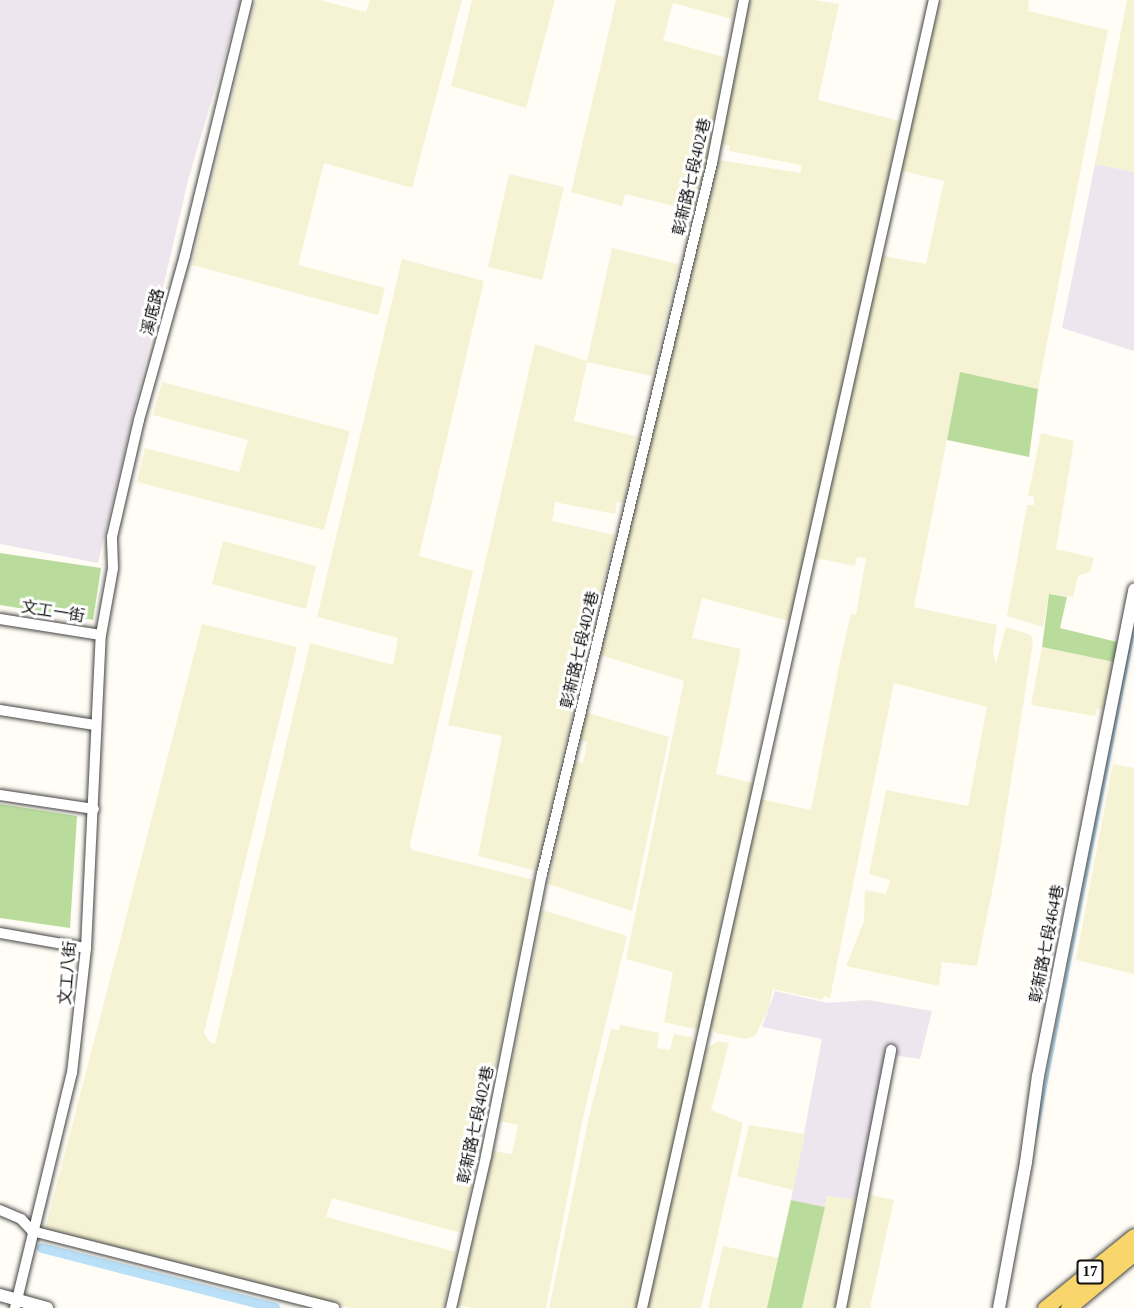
<!DOCTYPE html>
<meta charset="utf-8">
<style>
body{margin:0}
#map{position:relative;width:1134px;height:1308px;overflow:hidden;background:#fffdf5;font-family:"Times New Roman","Noto Sans TC",serif}
div>[style]{position:absolute}
.industrial>*{inset:0;background:#eee6ef}
.farmland>*{inset:0;background:#f6f3d4}
.forest>*{inset:0;background:#b9dc9c}
.stream>*{height:3px;margin:-1.5px;padding:0 1.5px;transform-origin:1.5px;border-radius:1.5px;background:#b9e0f7}
.canal>*{height:10px;margin:-5px;padding:0 5px;transform-origin:5px;border-radius:5px;background:#b9e0f7}
.roads{filter:drop-shadow(0 0 2px #444) drop-shadow(0 0 2px #444)}
.minor>*{height:10px;margin:-5px;padding:0 5px;transform-origin:5px;border-radius:5px;background:#fff}
.tertiary>*{height:12px;margin:-6px;padding:0 6px;transform-origin:6px;border-radius:6px;background:#fff}
.primary>*{height:15px;margin:-7.5px;padding:0 7.5px;transform-origin:7.5px;border-radius:7.5px;background:#f9d66b}
span{translate:-50% -50%;white-space:nowrap;text-align:center;line-height:1.15;-webkit-text-stroke:6px #fff;paint-order:stroke}
.shield-label span{padding:2px 4px;background:#fff;border:2px solid;border-radius:4px;-webkit-text-stroke-width:0}
.shield-label{font-size:15px;color:#111;font-weight:700}
.street-label{font-size:16px;color:#111}
</style>
<div id="map">
<div class="industrial">
<i style="clip-path:polygon(0 0,241px 0,189px 177px,98px 563px,0 544px)"></i>
<i style="clip-path:polygon(1095px 164px,1134px 172px,1134px 351px,1062px 328px)"></i>
<i style="clip-path:polygon(775px 991px,828px 1003px,868px 1000px,932px 1011px,920px 1059px,886px 1054px,856px 1200px,827px 1196px,825px 1207px,791px 1200px,822px 1039px,762px 1027px)"></i>
</div>
<div class="farmland">
<i style="clip-path:polygon(256px 0,320px 0,366px 12px,370px 0,462px 0,412px 188px,324px 163px,298px 265px,385px 288px,378px 315px,192px 265px)"></i>
<i style="clip-path:polygon(472px 0,555px 0,526px 108px,451px 86px)"></i>
<i style="clip-path:polygon(616px 0,736px 0,732px 19px,673px 3px,663px 40px,724px 57px,709px 152px,694px 211px,625px 194px,622px 206px,571px 192px)"></i>
<i style="clip-path:polygon(748px 0,814px 0,839px 4px,818px 100px,900px 121px,808px 549px,790px 621px,702px 598px,692px 638px,741px 649px,716px 774px,753px 783px,717px 940px,701px 1026px,694px 1029px,664px 1022px,673px 972px,626px 959px,684px 681px,600px 655px,691px 265px,719px 160px,801px 173px,801px 165px,729px 151px,730px 146px,721px 144px)"></i>
<i style="clip-path:polygon(941px 0,1029px 0,1028px 11px,1108px 30px,1038px 389px,960px 373px,914px 607px,997px 625px,993px 650px,996px 664px,1006px 627px,1031px 635px,1033px 643px,998px 862px,977px 966px,942px 962px,939px 986px,846px 966px,864px 921px,865px 890px,886px 894px,890px 880px,869px 874px,886px 790px,968px 806px,987px 707px,894px 683px,830px 998px,824px 996px,822px 1000px,773px 989px,768px 1010px,755px 1036px,745px 1039px,716px 1033px,710px 1026px,760px 799px,811px 810px,841px 656px,851px 614px,856px 614px,866px 558px,857px 557px,855px 566px,815px 558px,879px 255px,926px 264px,944px 181px,899px 170px)"></i>
<i style="clip-path:polygon(1127px 0,1134px 0,1134px 172px,1095px 164px)"></i>
<i style="clip-path:polygon(509px 174px,564px 187px,542px 280px,488px 267px)"></i>
<i style="clip-path:polygon(612px 248px,678px 264px,652px 376px,587px 362px,574px 421px,639px 437px,624px 502px,617px 502px,615px 514px,555px 502px,552px 521px,615px 535px,582px 666px,537px 871px,478px 856px,502px 736px,448px 725px,535px 344px,587px 361px)"></i>
<i style="clip-path:polygon(402px 259px,484px 281px,419px 556px,473px 571px,410px 844px,412px 850px,535px 880px,461px 1233px,332px 1198px,326px 1217px,456px 1252px,443px 1308px,351px 1308px,45px 1230px,202px 624px,297px 647px,204px 1033px,209px 1041px,215px 1044px,310px 643px,393px 665px,398px 638px,317px 617px)"></i>
<i style="clip-path:polygon(162px 382px,350px 431px,324px 530px,137px 482px,145px 448px,239px 472px,248px 440px,153px 415px)"></i>
<i style="clip-path:polygon(1041px 433px,1074px 441px,1056px 549px,1094px 558px,1090px 572px,1078px 576px,1073px 597px,1049px 594px,1043px 627px,1007px 616px,1027px 505px,1034px 505px,1034px 497px,1028px 496px)"></i>
<i style="clip-path:polygon(223px 541px,316px 566px,306px 609px,212px 584px)"></i>
<i style="clip-path:polygon(1042px 647px,1114px 662px,1105px 710px,1097px 709px,1095px 716px,1031px 705px)"></i>
<i style="clip-path:polygon(585px 712px,669px 737px,632px 911px,548px 884px,574px 762px,583px 763px,587px 742px,578px 739px)"></i>
<i style="clip-path:polygon(1113px 764px,1134px 768px,1134px 974px,1076px 960px)"></i>
<i style="clip-path:polygon(543px 910px,627px 936px,583px 1117px,546px 1308px,472px 1308px,458px 1305px,493px 1151px,512px 1154px,518px 1125px,500px 1121px)"></i>
<i style="clip-path:polygon(620px 1025px,659px 1033px,657px 1048px,670px 1050px,674px 1034px,691px 1037px,696px 1045px,638px 1308px,549px 1308px,589px 1117px,611px 1029px,619px 1030px)"></i>
<i style="clip-path:polygon(718px 1041px,729px 1043px,711px 1110px,743px 1123px,701px 1308px,647px 1308px,706px 1049px)"></i>
<i style="clip-path:polygon(749px 1125px,805px 1134px,793px 1190px,737px 1176px)"></i>
<i style="clip-path:polygon(870px 1195px,894px 1200px,870px 1308px,847px 1308px)"></i>
<i style="clip-path:polygon(827px 1196px,856px 1200px,835px 1308px,802px 1308px)"></i>
<i style="clip-path:polygon(723px 1246px,778px 1258px,767px 1308px,708px 1308px)"></i>
</div>
<div class="forest">
<i style="clip-path:polygon(960px 372px,1038px 389px,1029px 457px,947px 440px)"></i>
<i style="clip-path:polygon(0 553px,101px 568px,93px 620px,0 605px)"></i>
<i style="clip-path:polygon(1049px 594px,1067px 597px,1060px 628px,1117px 642px,1114px 662px,1042px 647px)"></i>
<i style="clip-path:polygon(0 804px,77px 816px,70px 928px,0 918px)"></i>
<i style="clip-path:polygon(791px 1200px,825px 1207px,802px 1308px,767px 1308px)"></i>
</div>
<div class="stream">
<i style="left:1036px;top:1132px;width:514px;rotate:-79.02deg"></i>
</div>
<div class="canal">
<i style="left:42px;top:1248px;width:241px;rotate:14.4deg"></i>
</div>
<div class="roads">
<div class="minor">
<i style="left:0;top:619px;width:102px;rotate:9deg"></i>
<i style="left:0;top:710px;width:96px;rotate:9deg"></i>
<i style="left:0;top:795px;width:95px;rotate:8.5deg"></i>
<i style="left:0;top:933px;width:87px;rotate:9.9deg"></i>
<i style="left:0;top:1210px;width:23px;rotate:23deg"></i>
<i style="left:21px;top:1219px;width:16px;rotate:47deg"></i>
<i style="left:32px;top:1231px;width:312px;rotate:14.3deg"></i>
<i style="left:15px;top:1308px;width:242px;rotate:-76.4deg"></i>
<i style="left:72px;top:1073px;width:126px;rotate:-83.6deg"></i>
<i style="left:86px;top:948px;width:313px;rotate:-87.3deg"></i>
<i style="left:101px;top:635px;width:68px;rotate:-79.8deg"></i>
<i style="left:113px;top:568px;width:31px;rotate:-92deg"></i>
<i style="left:112px;top:537px;width:120px;rotate:-77deg"></i>
<i style="left:139px;top:420px;width:171px;rotate:-74.4deg"></i>
<i style="left:185px;top:255px;width:262px;rotate:-76.3deg"></i>
<i style="left:451px;top:1308px;width:156px;rotate:-77deg"></i>
<i style="left:486px;top:1156px;width:288px;rotate:-78.8deg"></i>
<i style="left:542px;top:874px;width:731px;rotate:-76.55deg"></i>
<i style="left:712px;top:163px;width:166px;rotate:-78.9deg"></i>
<i style="left:642px;top:1308px;width:1340px;rotate:-77.42deg"></i>
<i style="left:841px;top:1308px;width:263px;rotate:-79deg"></i>
</div>
<div class="tertiary">
<i style="left:0;top:1295px;width:49px;rotate:15.5deg"></i>
<i style="left:999px;top:1308px;width:148px;rotate:-79.5deg"></i>
<i style="left:1026px;top:1162px;width:87px;rotate:-82.1deg"></i>
<i style="left:1038px;top:1076px;width:496px;rotate:-78.8deg"></i>
</div>
<div class="primary">
<i style="left:1045px;top:1308px;width:114px;rotate:-39deg"></i>
<i style="left:1068px;top:1308px;width:86px;rotate:-39.8deg"></i>
</div>
</div>
<div class="shield-label">
<span style="left:1090px;top:1272px">17</span>
</div>
<div class="street-label">
<span style="left:692px;top:177px;rotate:-77deg">彰新路七段402巷</span>
<span style="left:153px;top:312px;rotate:-75deg">溪底路</span>
<span style="left:53px;top:612px;rotate:9deg">文工一街</span>
<span style="left:580px;top:650px;rotate:-77deg">彰新路七段402巷</span>
<span style="left:1047px;top:944px;rotate:-79deg">彰新路七段464巷</span>
<span style="left:68px;top:973px;rotate:-85deg">文工八街</span>
<span style="left:476px;top:1125px;rotate:-78deg">彰新路七段402巷</span>
</div>
</div>
